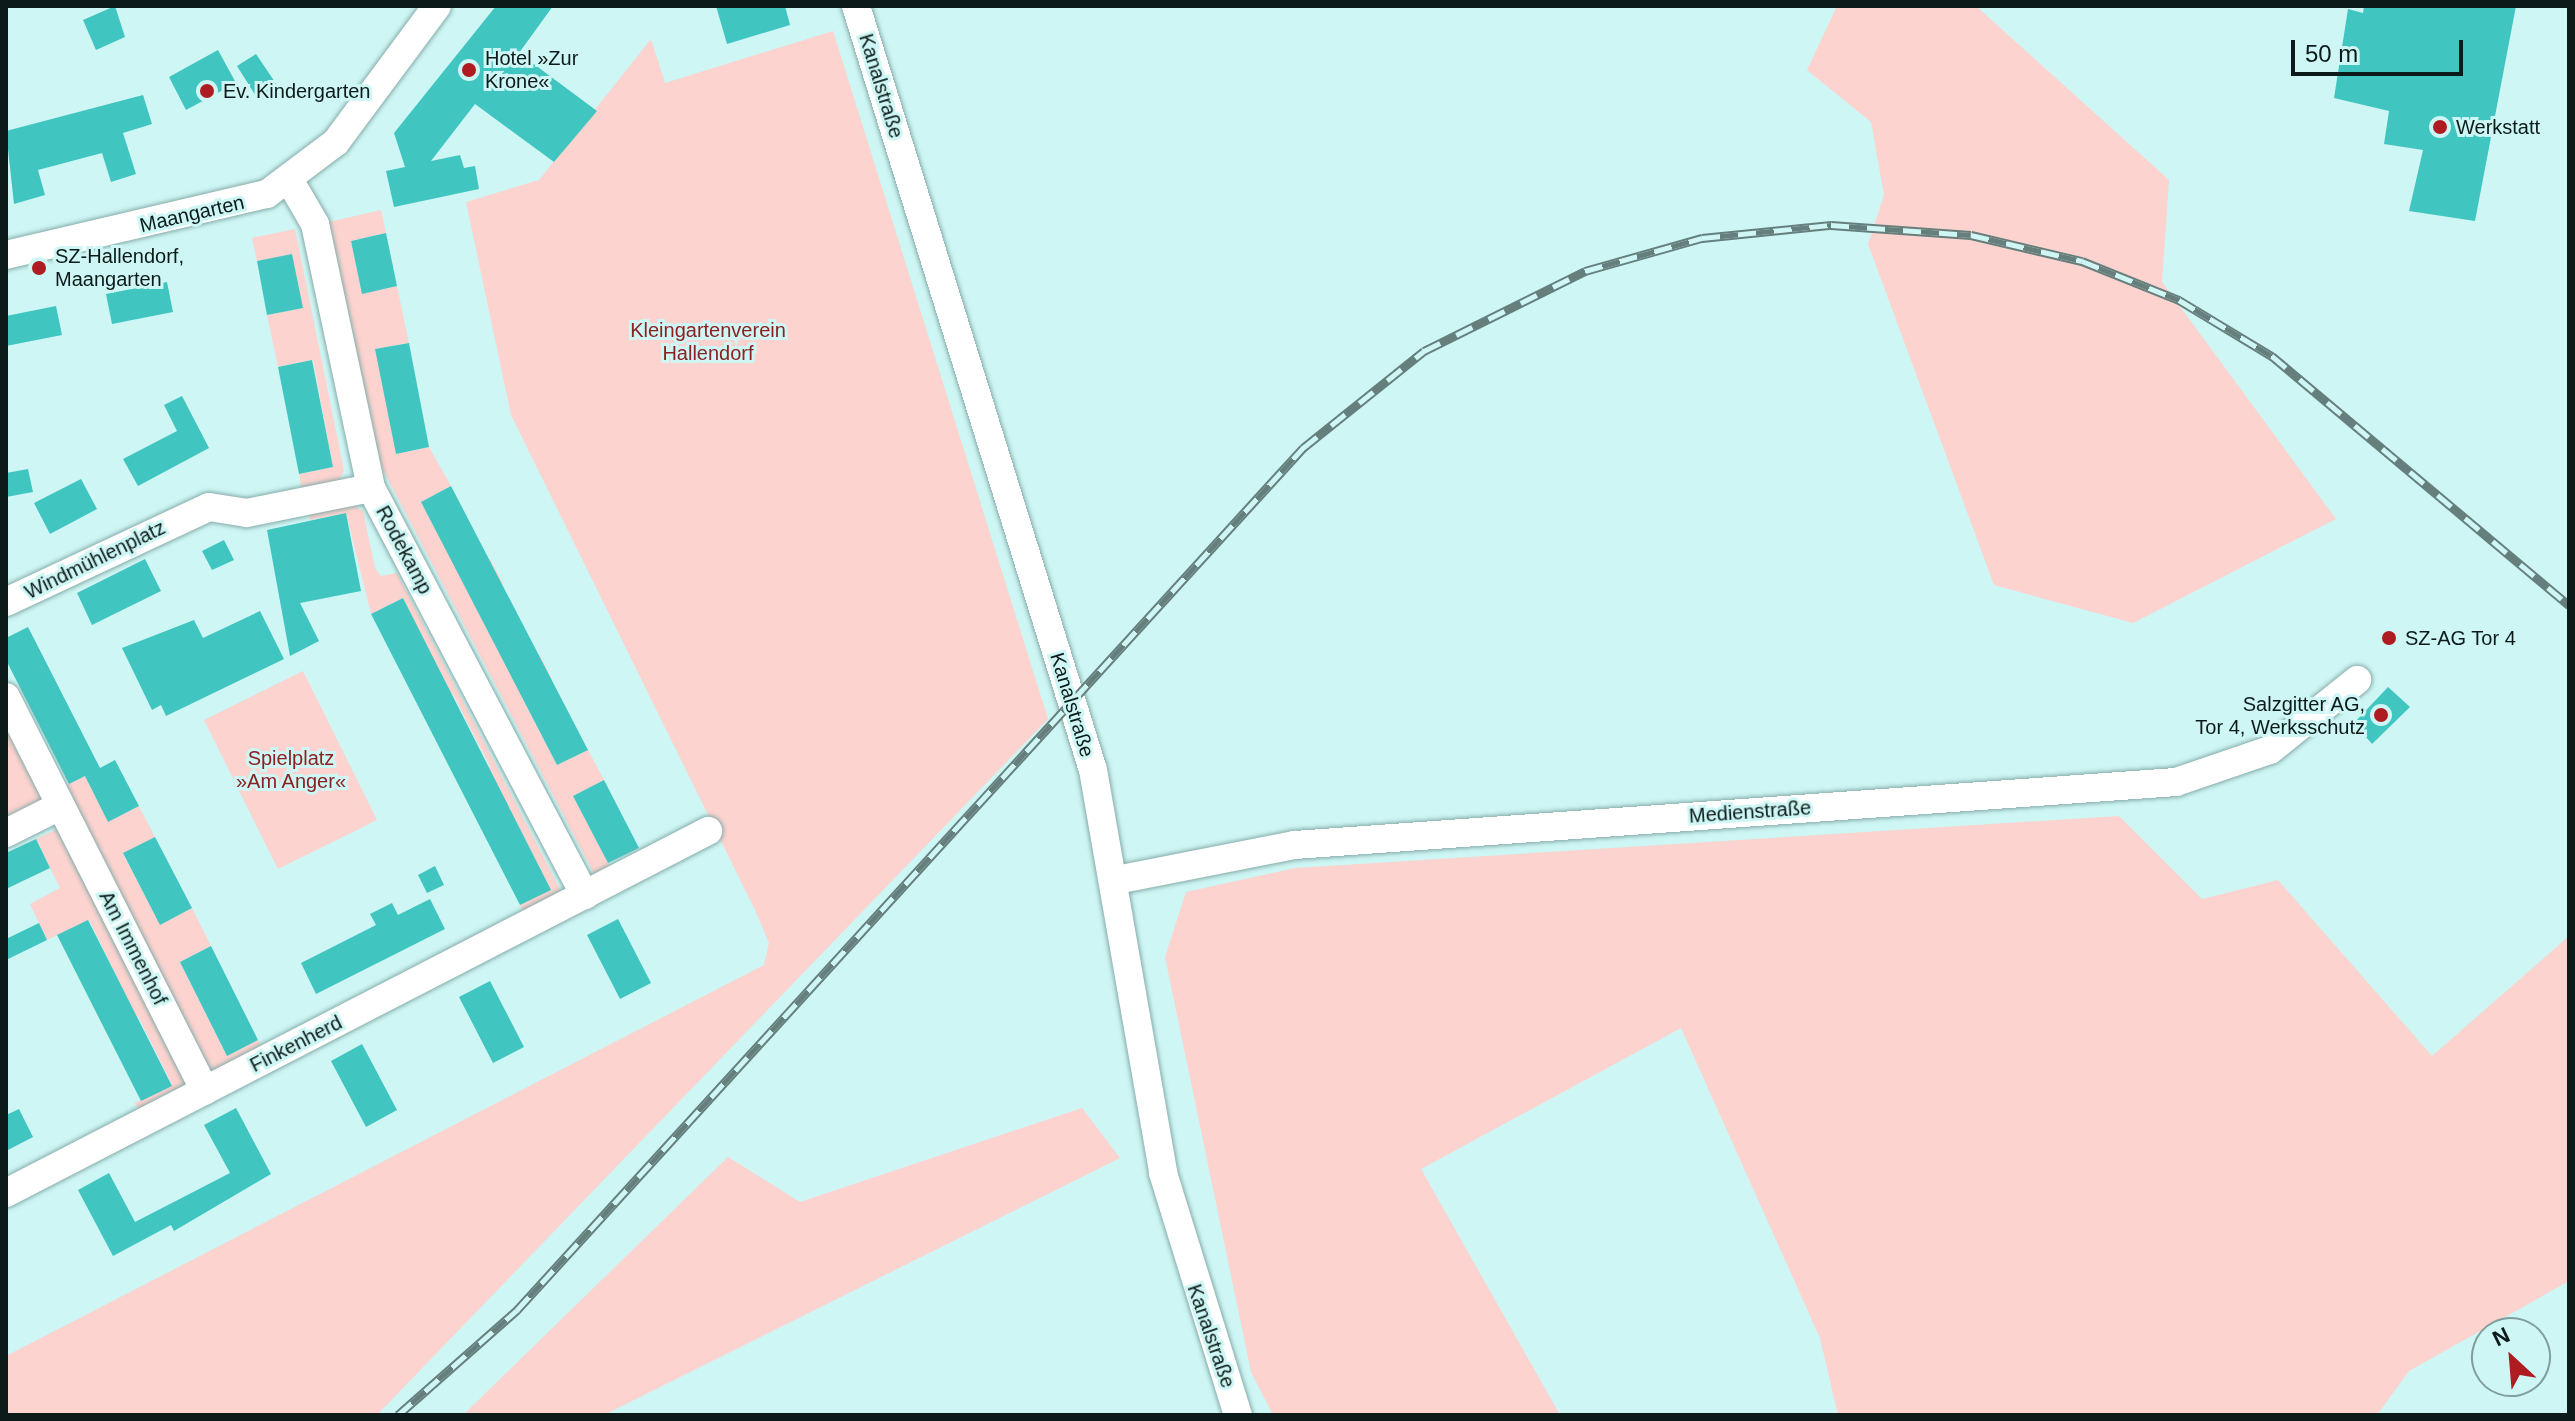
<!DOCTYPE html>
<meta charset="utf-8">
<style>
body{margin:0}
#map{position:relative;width:2575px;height:1421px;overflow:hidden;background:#cef6f4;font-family:Helvetica,sans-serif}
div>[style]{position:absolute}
.green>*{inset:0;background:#fcd3cf}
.building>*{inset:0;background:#41c5c1}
.roads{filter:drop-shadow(0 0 2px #86acaa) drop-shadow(0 0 2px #86acaa)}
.minor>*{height:28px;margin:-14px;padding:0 14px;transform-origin:14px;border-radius:14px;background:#fff}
.rail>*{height:9px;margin-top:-4.5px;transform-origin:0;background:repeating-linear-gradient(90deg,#cef6f4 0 18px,#657f7d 0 36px);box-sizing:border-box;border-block:2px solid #657f7d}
.dots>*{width:22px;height:22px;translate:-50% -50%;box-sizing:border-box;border:4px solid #cef6f4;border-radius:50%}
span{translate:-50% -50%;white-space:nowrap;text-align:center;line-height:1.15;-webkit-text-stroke:6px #cef6f4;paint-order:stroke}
.poi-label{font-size:20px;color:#0c1b1a}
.left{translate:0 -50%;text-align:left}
.right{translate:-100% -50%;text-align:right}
.street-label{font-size:20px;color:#0c1b1a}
.park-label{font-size:20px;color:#8c2121}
.frame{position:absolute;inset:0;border:8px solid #0c1b1a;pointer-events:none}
.north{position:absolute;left:2471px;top:1317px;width:80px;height:80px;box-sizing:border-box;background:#cef6f4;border:2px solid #809e9d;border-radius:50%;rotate:334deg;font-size:22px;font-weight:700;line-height:32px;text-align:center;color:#0c1b1a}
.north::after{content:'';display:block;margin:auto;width:28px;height:36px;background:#ae1c21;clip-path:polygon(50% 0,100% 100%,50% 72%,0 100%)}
.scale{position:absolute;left:2291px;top:40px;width:172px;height:36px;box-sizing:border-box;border:4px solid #0c1b1a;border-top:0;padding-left:10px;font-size:24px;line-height:28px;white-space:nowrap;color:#0c1b1a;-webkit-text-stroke:6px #cef6f4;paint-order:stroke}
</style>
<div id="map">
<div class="green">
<i style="clip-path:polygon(1837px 6px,1976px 6px,2169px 180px,2162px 282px,2336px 519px,2133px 623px,1994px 585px,1868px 244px,1884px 195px,1871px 122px,1807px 70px)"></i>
<i style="clip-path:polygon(833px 31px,1048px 719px,377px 1415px,6px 1415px,6px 1356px,764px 965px,769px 943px,755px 910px,511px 415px,466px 202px,539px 180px,651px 39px,665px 83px)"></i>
<i style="clip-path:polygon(381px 210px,386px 233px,351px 241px,362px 293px,397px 286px,409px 343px,376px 349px,396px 454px,429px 447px,451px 486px,421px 502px,460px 575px,490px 559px,503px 583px,472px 599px,509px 670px,539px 654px,552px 679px,521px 696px,557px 765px,588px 750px,604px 780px,573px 796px,610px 866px,601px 887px,381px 466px,329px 222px)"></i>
<i style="clip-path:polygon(295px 229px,344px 470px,338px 484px,302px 492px,299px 474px,333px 467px,313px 360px,278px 367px,267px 315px,302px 308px,292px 255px,257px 261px,252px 238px)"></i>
<i style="clip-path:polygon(354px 505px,363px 511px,375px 568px,381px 576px,397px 573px,568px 905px,530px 924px,520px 905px,550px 890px,458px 783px,490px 767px,453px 694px,421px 710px,403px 598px,371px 614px,346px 513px,310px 520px,309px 514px)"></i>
<i style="clip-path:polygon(303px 671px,377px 820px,278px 869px,204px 720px)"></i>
<i style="clip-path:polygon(6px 703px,60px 806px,6px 833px)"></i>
<i style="clip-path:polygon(85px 776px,109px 821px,139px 806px,155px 837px,123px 854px,160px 924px,192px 908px,211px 946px,180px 962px,227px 1056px,258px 1040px,268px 1059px,216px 1085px,64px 786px)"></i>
<i style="clip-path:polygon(2119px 816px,2202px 899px,2278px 880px,2432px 1056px,2569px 936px,2569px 1281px,2409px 1371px,2377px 1415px,1838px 1415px,1820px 1338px,1681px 1028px,1421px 1169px,1560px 1415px,1273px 1415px,1251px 1372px,1165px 957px,1186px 892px,1295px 868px)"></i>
<i style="clip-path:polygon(57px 829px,193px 1097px,145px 1122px,135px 1103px,172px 1085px,138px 1016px,106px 1032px,91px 1002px,122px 987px,89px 920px,47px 940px,30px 904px,60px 888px,36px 839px)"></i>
<i style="clip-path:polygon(1082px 1108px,1120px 1158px,604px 1415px,463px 1415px,728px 1157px,800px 1202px)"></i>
</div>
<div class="building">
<i style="clip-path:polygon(115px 6px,125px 37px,96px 50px,83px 20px)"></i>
<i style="clip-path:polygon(496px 6px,553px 6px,519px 53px,597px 111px,554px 162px,475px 104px,431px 161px,460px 155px,464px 168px,475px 166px,479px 189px,394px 207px,386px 171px,405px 167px,394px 133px)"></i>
<i style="clip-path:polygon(716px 6px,785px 6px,790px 25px,727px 44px)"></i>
<i style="clip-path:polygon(2364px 6px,2516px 6px,2475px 221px,2409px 211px,2423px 150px,2384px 144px,2389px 111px,2334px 98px,2348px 9px,2363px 13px)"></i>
<i style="clip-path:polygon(218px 50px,236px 83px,186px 110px,169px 77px)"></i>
<i style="clip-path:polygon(256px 54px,279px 88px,259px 101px,237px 66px)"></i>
<i style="clip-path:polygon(143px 95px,152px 124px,123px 133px,136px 174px,111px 182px,102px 153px,38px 170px,45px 195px,14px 204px,6px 131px)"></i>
<i style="clip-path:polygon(386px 233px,397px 286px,362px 294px,351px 241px)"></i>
<i style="clip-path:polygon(292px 254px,303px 308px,267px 315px,257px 261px)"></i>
<i style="clip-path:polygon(167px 282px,173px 312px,112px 324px,106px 294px)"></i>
<i style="clip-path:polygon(56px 306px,62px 335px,6px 346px,6px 316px)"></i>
<i style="clip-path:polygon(409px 343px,429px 447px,396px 454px,375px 349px)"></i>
<i style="clip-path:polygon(312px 360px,333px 467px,299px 474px,278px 367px)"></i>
<i style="clip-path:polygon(182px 396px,209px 448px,138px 486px,123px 459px,177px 431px,164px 405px)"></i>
<i style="clip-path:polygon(28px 469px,33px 492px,6px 497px,6px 473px)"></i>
<i style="clip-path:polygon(81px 479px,97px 509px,50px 534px,34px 503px)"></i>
<i style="clip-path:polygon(451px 486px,588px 750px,557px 765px,421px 502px)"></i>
<i style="clip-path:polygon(346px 513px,361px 591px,300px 603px,319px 641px,290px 656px,267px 530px)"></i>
<i style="clip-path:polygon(224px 540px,234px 560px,212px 570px,202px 551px)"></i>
<i style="clip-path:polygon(145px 559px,161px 591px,92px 625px,77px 593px)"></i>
<i style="clip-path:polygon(403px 598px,551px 890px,520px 905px,371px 614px)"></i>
<i style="clip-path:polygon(260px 611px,284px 659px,166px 716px,161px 705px,152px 710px,122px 648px,194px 620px,203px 638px)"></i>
<i style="clip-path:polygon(28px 627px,100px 768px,115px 760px,139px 806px,108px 822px,85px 776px,69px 784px,6px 660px,6px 638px)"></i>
<i style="clip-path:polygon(2388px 687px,2410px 707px,2372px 744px,2354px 723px)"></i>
<i style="clip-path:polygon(604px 780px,639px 848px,608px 863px,573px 796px)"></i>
<i style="clip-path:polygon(155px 837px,192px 908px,160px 925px,123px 853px)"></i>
<i style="clip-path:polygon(36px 839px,50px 868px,6px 889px,6px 853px)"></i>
<i style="clip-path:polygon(435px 866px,444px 885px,427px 893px,418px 875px)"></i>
<i style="clip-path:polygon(430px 899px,445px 929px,316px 994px,301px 963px,376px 925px,370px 914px,392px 903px,398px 915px)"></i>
<i style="clip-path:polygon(618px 919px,651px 983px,620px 999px,587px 935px)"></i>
<i style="clip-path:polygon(88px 920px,172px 1086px,141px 1101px,57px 935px)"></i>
<i style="clip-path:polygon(39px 923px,47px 940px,6px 960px,6px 939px)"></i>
<i style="clip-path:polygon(211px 946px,258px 1040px,227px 1056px,180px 962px)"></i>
<i style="clip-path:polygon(490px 981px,524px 1047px,493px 1063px,459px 997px)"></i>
<i style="clip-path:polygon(362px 1044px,397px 1110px,366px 1127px,331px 1061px)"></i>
<i style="clip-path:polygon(236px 1108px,271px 1174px,174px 1231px,171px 1225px,113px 1256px,78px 1190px,109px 1173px,135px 1222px,230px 1173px,204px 1125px)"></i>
<i style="clip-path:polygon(19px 1109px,33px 1137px,6px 1151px,6px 1115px)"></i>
</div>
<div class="roads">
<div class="minor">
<i style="left:856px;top:6px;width:800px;rotate:72.77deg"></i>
<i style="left:1093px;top:770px;width:409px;rotate:80.1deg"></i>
<i style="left:1163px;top:1173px;width:253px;rotate:72.8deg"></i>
<i style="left:290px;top:181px;width:50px;rotate:59.8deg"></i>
<i style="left:315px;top:224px;width:270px;rotate:78deg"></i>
<i style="left:371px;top:488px;width:460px;rotate:62.3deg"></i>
<i style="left:6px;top:255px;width:268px;rotate:-13.2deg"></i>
<i style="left:267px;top:194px;width:86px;rotate:-37deg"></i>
<i style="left:336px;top:142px;width:169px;rotate:-53.4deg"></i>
<i style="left:6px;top:602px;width:224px;rotate:-25.1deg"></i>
<i style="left:209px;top:507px;width:38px;rotate:9deg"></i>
<i style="left:247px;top:513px;width:126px;rotate:-11.4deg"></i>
<i style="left:6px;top:697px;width:441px;rotate:63.2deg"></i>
<i style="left:6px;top:833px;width:60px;rotate:-26.6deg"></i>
<i style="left:1116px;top:880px;width:182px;rotate:-11.1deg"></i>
<i style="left:1295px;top:845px;width:883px;rotate:-4.09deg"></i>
<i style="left:2176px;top:782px;width:99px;rotate:-18.8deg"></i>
<i style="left:2270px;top:750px;width:112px;rotate:-38.8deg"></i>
<i style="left:6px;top:1193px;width:790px;rotate:-27.28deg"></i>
</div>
</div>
<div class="rail">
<i style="left:398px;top:1415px;width:159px;rotate:-41.4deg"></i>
<i style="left:517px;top:1310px;width:1167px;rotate:-47.64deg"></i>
<i style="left:1303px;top:448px;width:155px;rotate:-38.7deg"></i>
<i style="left:1424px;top:351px;width:180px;rotate:-26.4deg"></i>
<i style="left:1585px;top:271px;width:122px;rotate:-15.8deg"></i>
<i style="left:1702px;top:238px;width:130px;rotate:-5.8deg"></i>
<i style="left:1831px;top:225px;width:140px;rotate:4.1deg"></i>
<i style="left:1971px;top:235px;width:114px;rotate:13.2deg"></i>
<i style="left:2082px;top:261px;width:105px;rotate:21.9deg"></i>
<i style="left:2179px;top:300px;width:109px;rotate:31.1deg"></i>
<i style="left:2272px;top:356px;width:388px;rotate:40deg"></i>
</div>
<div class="dots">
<i style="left:469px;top:70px;background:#ae1c21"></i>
<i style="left:207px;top:91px;background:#ae1c21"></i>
<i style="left:2440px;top:127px;background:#ae1c21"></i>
<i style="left:39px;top:268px;background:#ae1c21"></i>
<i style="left:2389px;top:638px;background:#ae1c21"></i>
<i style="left:2381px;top:715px;background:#ae1c21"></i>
</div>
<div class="poi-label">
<span class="left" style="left:485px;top:70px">Hotel »Zur<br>Krone«</span>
<span class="left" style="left:223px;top:91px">Ev. Kindergarten</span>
<span class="left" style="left:2456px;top:127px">Werkstatt</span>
<span class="left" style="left:55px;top:268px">SZ-Hallendorf,<br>Maangarten</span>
<span class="left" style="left:2405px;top:638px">SZ-AG Tor 4</span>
<span class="right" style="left:2365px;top:716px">Salzgitter AG,<br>Tor 4, Werksschutz</span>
</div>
<div class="street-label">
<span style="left:881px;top:86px;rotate:73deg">Kanalstraße</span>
<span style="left:192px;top:214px;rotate:-13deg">Maangarten</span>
<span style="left:404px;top:550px;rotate:62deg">Rodekamp</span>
<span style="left:95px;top:560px;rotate:-26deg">Windmühlenplatz</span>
<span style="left:1072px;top:705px;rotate:73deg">Kanalstraße</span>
<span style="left:1750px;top:812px;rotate:-4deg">Medienstraße</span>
<span style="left:133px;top:948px;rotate:63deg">Am Immenhof</span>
<span style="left:296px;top:1044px;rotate:-27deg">Finkenherd</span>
<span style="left:1211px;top:1336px;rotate:71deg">Kanalstraße</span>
</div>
<div class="park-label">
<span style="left:708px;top:342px">Kleingartenverein<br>Hallendorf</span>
<span style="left:291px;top:770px">Spielplatz<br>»Am Anger«</span>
</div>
<div class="frame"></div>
<div class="north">N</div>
<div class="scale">50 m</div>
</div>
